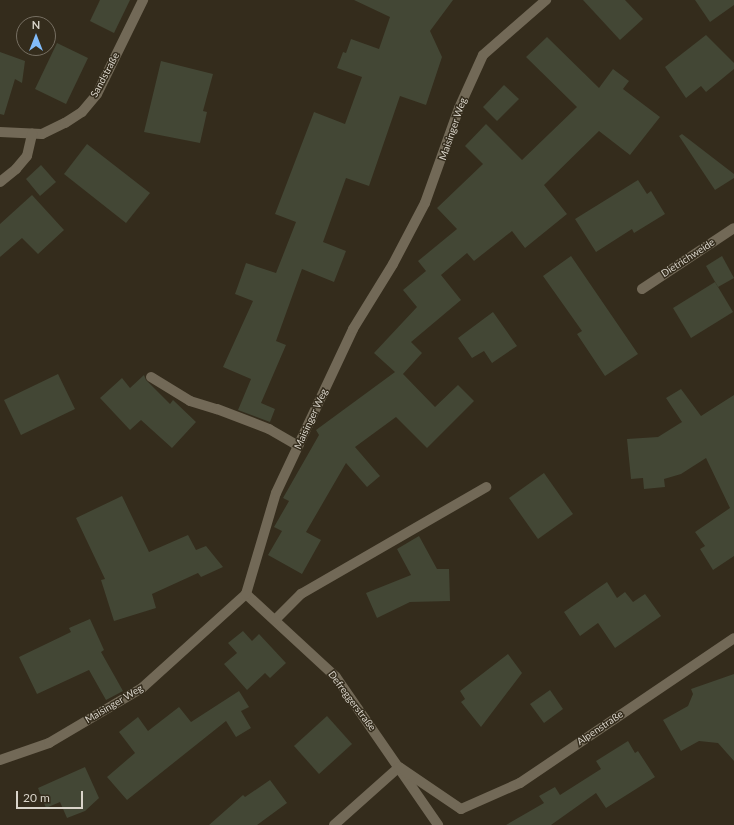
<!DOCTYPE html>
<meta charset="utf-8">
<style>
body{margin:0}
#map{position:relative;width:734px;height:825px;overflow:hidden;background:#342c1c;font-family:Lato,sans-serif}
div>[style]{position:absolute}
.building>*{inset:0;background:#434735}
.minor>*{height:10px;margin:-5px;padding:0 5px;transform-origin:5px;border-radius:5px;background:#726957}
span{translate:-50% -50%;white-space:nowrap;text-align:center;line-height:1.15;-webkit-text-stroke:3px #342c1c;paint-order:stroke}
.street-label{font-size:10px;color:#d9d4ca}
.north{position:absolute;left:16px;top:16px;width:40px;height:40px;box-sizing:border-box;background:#342c1c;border:1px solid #766f62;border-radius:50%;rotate:0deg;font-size:11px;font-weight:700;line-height:16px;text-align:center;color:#d9d4ca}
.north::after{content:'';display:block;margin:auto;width:14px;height:18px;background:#82bcfa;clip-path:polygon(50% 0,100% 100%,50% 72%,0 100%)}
.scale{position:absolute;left:16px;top:791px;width:67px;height:18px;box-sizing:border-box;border:2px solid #d9d4ca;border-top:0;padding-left:5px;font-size:12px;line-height:14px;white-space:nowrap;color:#d9d4ca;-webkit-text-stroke:3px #342c1c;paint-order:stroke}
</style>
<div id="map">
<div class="building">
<i style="clip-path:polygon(100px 0,130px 0,114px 33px,90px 21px)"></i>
<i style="clip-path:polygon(354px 0,453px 0,430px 31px,442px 57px,426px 105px,400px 96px,369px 186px,346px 178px,323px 242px,346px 251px,334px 282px,302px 269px,276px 341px,286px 345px,261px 403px,275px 409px,270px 422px,238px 410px,251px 379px,223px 367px,253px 301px,235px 294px,246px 263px,276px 273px,296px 222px,275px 214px,314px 112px,345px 124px,362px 77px,337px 68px,343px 52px,346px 53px,351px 39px,379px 49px,390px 17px)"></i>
<i style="clip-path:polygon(583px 0,625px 0,643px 19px,620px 40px)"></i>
<i style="clip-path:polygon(695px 0,734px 0,734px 5px,710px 22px)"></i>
<i style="clip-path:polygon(706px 35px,734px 63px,734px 69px,706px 92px,701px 86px,686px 98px,665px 67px)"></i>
<i style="clip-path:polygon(547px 37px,599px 88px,613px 69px,629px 81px,623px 89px,660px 117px,630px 155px,599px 131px,544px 185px,567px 214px,525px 248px,512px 231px,474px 261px,467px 253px,441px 275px,461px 300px,411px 342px,422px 353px,403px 374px,435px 407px,458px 385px,474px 401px,427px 448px,396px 417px,355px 447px,380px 476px,367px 487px,346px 463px,306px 532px,321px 540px,302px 574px,268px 555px,282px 531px,274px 527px,289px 501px,283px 498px,319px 435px,316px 430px,395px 372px,374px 353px,417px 307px,403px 290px,426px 271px,418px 261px,457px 229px,437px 208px,483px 164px,465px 146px,486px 124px,522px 160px,577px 107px,526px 57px)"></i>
<i style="clip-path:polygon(57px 43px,88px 58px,66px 104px,35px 89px)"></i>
<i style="clip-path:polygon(0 52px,25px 61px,22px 83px,15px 79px,4px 115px,0 114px)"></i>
<i style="clip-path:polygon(161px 61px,213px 74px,203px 111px,207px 112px,200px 143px,144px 132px)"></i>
<i style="clip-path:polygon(504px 85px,519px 99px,497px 121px,483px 107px)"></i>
<i style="clip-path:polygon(682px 134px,734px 174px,734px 178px,715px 190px,679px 136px)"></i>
<i style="clip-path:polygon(87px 144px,150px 193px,126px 223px,64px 174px)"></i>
<i style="clip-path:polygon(41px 165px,56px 182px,40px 196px,26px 179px)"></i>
<i style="clip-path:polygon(638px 180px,647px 194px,651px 191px,665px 214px,634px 233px,632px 229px,596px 252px,575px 219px)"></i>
<i style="clip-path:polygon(32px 195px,64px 230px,38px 254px,22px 238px,0 257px,0 224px)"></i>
<i style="clip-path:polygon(571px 256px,638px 354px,605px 376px,577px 334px,582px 331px,543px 276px)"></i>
<i style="clip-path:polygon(722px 256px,734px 278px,718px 287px,706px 266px)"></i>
<i style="clip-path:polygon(715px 282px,733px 312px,691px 338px,673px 308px)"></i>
<i style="clip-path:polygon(493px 312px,517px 346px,492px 363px,484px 351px,472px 358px,458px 338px)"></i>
<i style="clip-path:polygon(58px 374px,75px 409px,21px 435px,4px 400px)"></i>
<i style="clip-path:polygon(144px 375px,146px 380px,170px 404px,173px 400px,196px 422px,172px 448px,141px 420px,130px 430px,100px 398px,122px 378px,130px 388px)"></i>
<i style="clip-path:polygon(681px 389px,701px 416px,734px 395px,734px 556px,713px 570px,700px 549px,705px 546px,695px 532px,730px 508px,706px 458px,681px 474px,664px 479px,665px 487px,644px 489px,643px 478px,631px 479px,627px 439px,658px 437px,682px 422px,666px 398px)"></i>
<i style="clip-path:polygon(544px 473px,573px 514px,538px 539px,509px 498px)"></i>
<i style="clip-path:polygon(122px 496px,149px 552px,188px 535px,196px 550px,206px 546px,223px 567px,201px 577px,198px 573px,152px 594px,156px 608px,114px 621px,101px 580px,105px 579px,76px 518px)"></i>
<i style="clip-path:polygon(419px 536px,437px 569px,449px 569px,450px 601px,410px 602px,377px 618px,366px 593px,411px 575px,397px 549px)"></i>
<i style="clip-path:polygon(607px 582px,617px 598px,625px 592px,633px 602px,645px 594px,661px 616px,615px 648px,598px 623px,580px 636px,564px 612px)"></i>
<i style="clip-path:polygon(90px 619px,104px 650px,101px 652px,123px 691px,106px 700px,89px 670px,37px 694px,19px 657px,71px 632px,69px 628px)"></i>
<i style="clip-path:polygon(243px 631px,252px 641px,259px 634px,286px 663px,270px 678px,265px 673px,247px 690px,224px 664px,237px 653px,228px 643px)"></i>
<i style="clip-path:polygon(508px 654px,522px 673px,481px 727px,461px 702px,465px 699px,460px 691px)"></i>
<i style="clip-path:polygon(734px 674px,734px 761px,718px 743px,699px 741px,681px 751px,663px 720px,688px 706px,693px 694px,691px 689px)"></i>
<i style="clip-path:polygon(550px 690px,563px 709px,544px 723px,530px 704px)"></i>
<i style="clip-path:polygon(239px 691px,249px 707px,241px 711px,251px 728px,236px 737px,226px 721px,127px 800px,107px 777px,135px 753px,119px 732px,138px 717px,148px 731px,179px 707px,191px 722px)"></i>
<i style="clip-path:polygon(327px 716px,352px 744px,319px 774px,294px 746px)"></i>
<i style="clip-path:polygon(628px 741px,635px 753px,638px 751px,655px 777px,606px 808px,596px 793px,551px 825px,506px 825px,544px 803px,539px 796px,555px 787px,560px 795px,601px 769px,596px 761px)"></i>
<i style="clip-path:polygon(85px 767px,99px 798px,85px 811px,67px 818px,60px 802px,46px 808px,38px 788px)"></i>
<i style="clip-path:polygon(270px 780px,287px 803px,257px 825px,209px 825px,243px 795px,245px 797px)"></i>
</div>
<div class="minor">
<i style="left:0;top:132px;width:42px;rotate:2.7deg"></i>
<i style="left:42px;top:134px;width:25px;rotate:-26deg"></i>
<i style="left:65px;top:123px;width:20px;rotate:-33deg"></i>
<i style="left:82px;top:112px;width:23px;rotate:-50deg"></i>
<i style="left:97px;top:94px;width:105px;rotate:-63.9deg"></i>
<i style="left:0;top:182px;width:21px;rotate:-39deg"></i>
<i style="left:16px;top:169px;width:17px;rotate:-50deg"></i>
<i style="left:27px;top:156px;width:23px;rotate:-77deg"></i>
<i style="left:642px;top:289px;width:110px;rotate:-33.5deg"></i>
<i style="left:151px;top:377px;width:46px;rotate:31.6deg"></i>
<i style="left:190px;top:401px;width:28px;rotate:17deg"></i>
<i style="left:217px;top:409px;width:56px;rotate:21deg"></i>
<i style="left:269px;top:429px;width:34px;rotate:30deg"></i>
<i style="left:246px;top:594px;width:122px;rotate:42.7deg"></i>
<i style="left:336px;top:677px;width:180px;rotate:55.4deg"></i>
<i style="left:275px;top:620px;width:37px;rotate:-45deg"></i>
<i style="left:301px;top:594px;width:214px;rotate:-30deg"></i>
<i style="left:0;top:760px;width:52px;rotate:-19.1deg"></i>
<i style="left:49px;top:743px;width:108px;rotate:-30.6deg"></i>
<i style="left:142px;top:688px;width:140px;rotate:-42.1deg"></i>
<i style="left:246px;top:594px;width:105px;rotate:-73.5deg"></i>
<i style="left:276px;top:493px;width:181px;rotate:-64.8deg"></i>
<i style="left:353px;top:329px;width:76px;rotate:-58.4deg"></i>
<i style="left:393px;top:264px;width:69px;rotate:-62.3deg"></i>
<i style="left:425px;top:203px;width:101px;rotate:-70.3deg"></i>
<i style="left:459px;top:108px;width:58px;rotate:-65.6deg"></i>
<i style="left:483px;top:55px;width:84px;rotate:-41.1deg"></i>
<i style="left:334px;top:825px;width:87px;rotate:-41.7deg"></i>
<i style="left:399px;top:767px;width:75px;rotate:34.1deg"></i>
<i style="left:461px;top:809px;width:64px;rotate:-23.8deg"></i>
<i style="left:520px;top:783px;width:258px;rotate:-34.1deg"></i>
</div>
<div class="street-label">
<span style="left:105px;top:75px;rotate:-62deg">Sandstraße</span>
<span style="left:453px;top:129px;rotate:-71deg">Maisinger Weg</span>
<span style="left:688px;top:258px;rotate:-33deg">Dietrichweide</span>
<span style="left:311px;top:419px;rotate:-65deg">Maisinger Weg</span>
<span style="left:352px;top:701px;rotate:53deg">Defreggerstraße</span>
<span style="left:114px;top:704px;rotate:-31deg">Maisinger Weg</span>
<span style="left:600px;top:728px;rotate:-34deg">Alpenstraße</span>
</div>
<div class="north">N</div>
<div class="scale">20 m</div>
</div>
